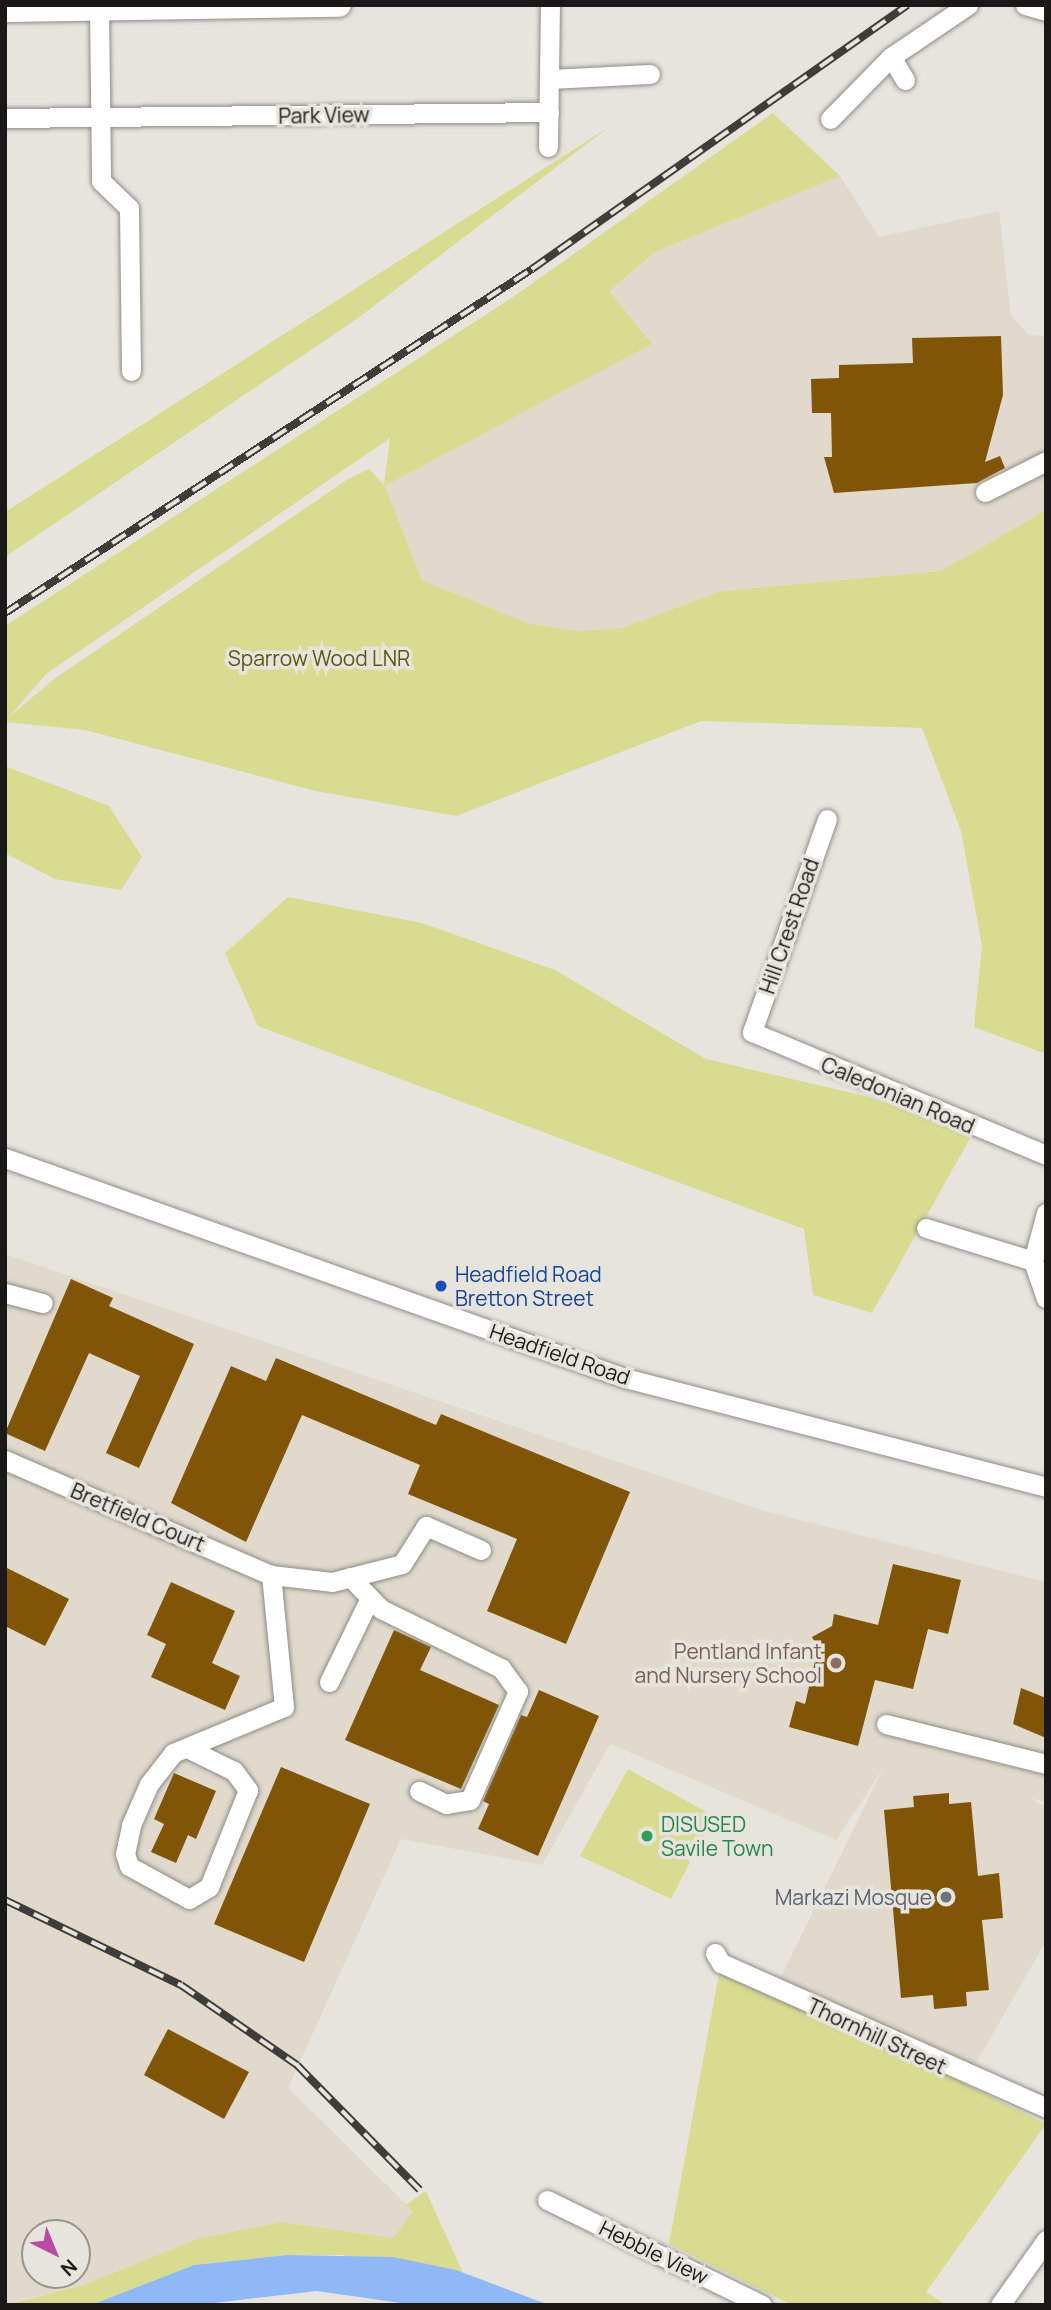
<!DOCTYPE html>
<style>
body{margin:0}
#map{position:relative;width:1051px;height:2310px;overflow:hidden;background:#e7e4de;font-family:Manrope,sans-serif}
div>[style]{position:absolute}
.built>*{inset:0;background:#e0d9cc}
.green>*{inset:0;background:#d8dc91}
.water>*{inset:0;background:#8fb8f6}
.building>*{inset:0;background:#805507}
.roads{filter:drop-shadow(0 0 2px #8f8b86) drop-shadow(0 0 2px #8f8b86)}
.minor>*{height:19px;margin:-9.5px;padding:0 9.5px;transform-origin:9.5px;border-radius:9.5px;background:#fff}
.major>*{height:24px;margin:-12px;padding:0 12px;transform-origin:12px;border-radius:12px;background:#fff}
.rail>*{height:8px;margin-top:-4px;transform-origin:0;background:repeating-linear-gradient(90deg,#e7e4de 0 16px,#3f3d3a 0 32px);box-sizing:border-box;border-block:2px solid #3f3d3a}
.dots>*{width:19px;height:19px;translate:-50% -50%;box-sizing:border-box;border:4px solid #e7e4de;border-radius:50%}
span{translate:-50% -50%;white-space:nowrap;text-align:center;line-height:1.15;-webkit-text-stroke:7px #e7e4de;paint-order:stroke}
.street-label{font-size:21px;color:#1b1917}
.park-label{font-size:21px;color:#595a0e}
.transit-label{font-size:21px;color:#164399}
.left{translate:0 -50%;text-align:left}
.education-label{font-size:21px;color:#785e54}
.right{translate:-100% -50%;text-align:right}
.leisure-label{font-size:21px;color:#27864d}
.worship-label{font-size:21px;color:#5b616d}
.frame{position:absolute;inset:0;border:7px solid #1b1917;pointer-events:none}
.north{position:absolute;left:21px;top:2219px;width:70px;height:70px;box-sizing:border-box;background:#e7e4de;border:2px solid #95938e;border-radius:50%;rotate:137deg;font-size:19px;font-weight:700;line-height:28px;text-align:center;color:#1b1917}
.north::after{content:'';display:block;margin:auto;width:24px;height:32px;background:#ba4aa6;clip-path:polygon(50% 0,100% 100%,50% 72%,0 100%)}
</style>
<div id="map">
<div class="built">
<i style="clip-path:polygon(840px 176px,879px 237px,999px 211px,1011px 316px,1029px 335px,1046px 336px,1046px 510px,941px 571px,721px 591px,622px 628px,577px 631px,527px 623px,422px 580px,385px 486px,652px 344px,608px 291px,655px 252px)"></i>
<i style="clip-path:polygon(evenodd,5px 1254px,761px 1510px,1046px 1582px,1046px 1802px,1030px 1798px,1046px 1807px,1046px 1941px,971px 2072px,780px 1979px,884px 1767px,836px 1840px,610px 1744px,542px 1865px,401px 1839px,288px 2088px,414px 2212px,393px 2238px,282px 2222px,200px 2238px,83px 2285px,5px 2304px,5px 1254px,35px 2233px,77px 2233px,77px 2275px,35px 2275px,35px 2233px)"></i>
</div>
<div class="green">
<i style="clip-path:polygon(evenodd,773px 113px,840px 176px,655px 252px,609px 291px,652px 344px,385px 486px,422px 580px,527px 623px,577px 631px,622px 628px,721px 591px,941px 571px,1046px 510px,1046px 1054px,974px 1027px,982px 946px,961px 831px,922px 728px,701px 721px,456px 816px,316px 791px,85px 730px,5px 722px,5px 626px,513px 297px,773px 113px,390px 438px,384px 485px,369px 469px,348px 479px,54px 679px,9px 717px,46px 674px,390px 438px)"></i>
<i style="clip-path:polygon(609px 127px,358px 318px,5px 557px,5px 512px)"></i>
<i style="clip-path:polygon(5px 766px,109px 806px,142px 857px,121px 890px,55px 879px,5px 853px)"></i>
<i style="clip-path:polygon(288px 897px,422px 923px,555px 970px,706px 1059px,869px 1097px,973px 1133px,872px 1313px,813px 1295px,804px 1229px,258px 1026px,225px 953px)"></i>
<i style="clip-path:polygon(628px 1769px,714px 1816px,671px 1899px,580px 1856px)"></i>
<i style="clip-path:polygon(721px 1963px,1046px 2124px,926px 2292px,946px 2305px,792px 2305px,669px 2244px)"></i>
<i style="clip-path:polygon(426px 2191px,463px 2273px,340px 2255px,288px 2255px,194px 2265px,91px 2305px,5px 2305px,83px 2285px,200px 2238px,282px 2222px,393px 2238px,413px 2212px,406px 2205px)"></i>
</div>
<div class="water">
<i style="clip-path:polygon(288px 2255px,393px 2257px,456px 2270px,549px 2305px,415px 2305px,317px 2291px,197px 2305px,91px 2305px,194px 2265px)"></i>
</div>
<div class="building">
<i style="clip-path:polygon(1001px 336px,1003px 395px,985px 462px,1000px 456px,1005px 468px,977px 483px,834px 493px,824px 457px,832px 457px,831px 413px,812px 413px,811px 379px,839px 378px,839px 365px,913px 363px,912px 338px)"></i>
<i style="clip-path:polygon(71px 1279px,113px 1298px,109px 1306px,194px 1344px,139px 1468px,106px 1453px,140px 1376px,89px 1353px,45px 1451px,5px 1433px)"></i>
<i style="clip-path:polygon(276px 1358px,436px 1425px,441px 1414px,630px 1492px,566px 1644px,487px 1611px,517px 1539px,408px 1494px,420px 1465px,302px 1415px,246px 1542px,171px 1503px,231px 1366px,266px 1381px)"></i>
<i style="clip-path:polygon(893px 1564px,961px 1580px,948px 1634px,928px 1629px,913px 1689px,875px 1680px,858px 1746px,789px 1727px,796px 1701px,805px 1704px,818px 1648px,812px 1637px,832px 1626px,834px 1614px,878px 1625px)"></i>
<i style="clip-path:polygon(5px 1567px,69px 1599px,45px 1646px,5px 1626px)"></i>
<i style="clip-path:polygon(171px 1582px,235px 1611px,212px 1663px,240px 1676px,225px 1710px,151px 1677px,166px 1644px,147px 1635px)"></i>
<i style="clip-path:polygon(394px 1630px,431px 1647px,420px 1670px,499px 1705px,461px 1789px,345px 1740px)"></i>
<i style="clip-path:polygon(1021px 1688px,1046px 1698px,1046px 1738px,1013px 1724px)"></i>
<i style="clip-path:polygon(539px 1690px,599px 1716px,538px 1856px,478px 1829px,489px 1804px,483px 1801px,521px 1715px,527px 1717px)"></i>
<i style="clip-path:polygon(281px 1767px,370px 1804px,304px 1962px,214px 1924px)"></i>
<i style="clip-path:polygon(174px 1773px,216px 1791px,196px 1839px,188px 1835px,176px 1863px,151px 1852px,164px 1824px,154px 1819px)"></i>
<i style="clip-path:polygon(949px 1793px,949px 1804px,971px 1802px,978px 1876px,999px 1873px,1003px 1918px,982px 1920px,989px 1990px,966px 1992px,967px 2006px,934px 2009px,933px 1995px,901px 1998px,884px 1810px,914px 1807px,913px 1796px)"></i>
<i style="clip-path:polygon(168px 2029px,249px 2072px,224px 2119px,144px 2075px)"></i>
</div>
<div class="roads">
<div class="minor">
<i style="left:1025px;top:5px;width:22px;rotate:16deg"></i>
<i style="left:99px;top:9px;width:172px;rotate:89.3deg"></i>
<i style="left:101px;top:181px;width:39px;rotate:44deg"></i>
<i style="left:129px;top:208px;width:163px;rotate:89.3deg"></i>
<i style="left:549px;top:79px;width:101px;rotate:-2.8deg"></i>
<i style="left:905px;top:80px;width:27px;rotate:-121deg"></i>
<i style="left:891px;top:57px;width:93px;rotate:-34deg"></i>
<i style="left:5px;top:118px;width:544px;rotate:-0.63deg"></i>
<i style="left:830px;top:119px;width:87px;rotate:-45.5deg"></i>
<i style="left:548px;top:147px;width:142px;rotate:-89.2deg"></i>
<i style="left:985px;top:492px;width:68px;rotate:-26.9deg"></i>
<i style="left:827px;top:819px;width:226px;rotate:109.4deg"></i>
<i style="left:752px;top:1032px;width:319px;rotate:22.7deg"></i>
<i style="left:5px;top:1158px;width:658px;rotate:19.54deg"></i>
<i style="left:625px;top:1378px;width:435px;rotate:14.5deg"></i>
<i style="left:1046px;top:1213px;width:50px;rotate:105.2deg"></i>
<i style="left:1033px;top:1261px;width:39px;rotate:71deg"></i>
<i style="left:926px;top:1228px;width:112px;rotate:17.1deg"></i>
<i style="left:5px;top:1293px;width:39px;rotate:15deg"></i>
<i style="left:5px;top:1460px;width:290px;rotate:23.4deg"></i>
<i style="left:271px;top:1575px;width:61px;rotate:6.5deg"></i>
<i style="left:332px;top:1582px;width:72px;rotate:-14.4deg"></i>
<i style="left:402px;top:1564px;width:45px;rotate:-57.7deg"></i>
<i style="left:426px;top:1526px;width:60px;rotate:23.6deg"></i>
<i style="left:350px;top:1577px;width:45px;rotate:45.9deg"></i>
<i style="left:381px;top:1609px;width:134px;rotate:26.2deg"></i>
<i style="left:501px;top:1668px;width:29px;rotate:54deg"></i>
<i style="left:518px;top:1691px;width:119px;rotate:113.8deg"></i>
<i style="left:470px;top:1800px;width:24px;rotate:171deg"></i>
<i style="left:446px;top:1804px;width:30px;rotate:-154deg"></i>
<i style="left:329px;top:1682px;width:93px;rotate:-64deg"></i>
<i style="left:886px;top:1724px;width:165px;rotate:14deg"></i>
<i style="left:189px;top:1749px;width:50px;rotate:26.1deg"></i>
<i style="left:234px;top:1771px;width:24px;rotate:54deg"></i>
<i style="left:248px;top:1790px;width:105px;rotate:111.9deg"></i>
<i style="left:209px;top:1887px;width:23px;rotate:149deg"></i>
<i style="left:189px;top:1899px;width:68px;rotate:-151.2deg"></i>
<i style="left:129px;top:1866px;width:13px;rotate:-108deg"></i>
<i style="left:125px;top:1854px;width:30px;rotate:-78deg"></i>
<i style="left:131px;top:1825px;width:45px;rotate:-66.3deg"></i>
<i style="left:149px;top:1784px;width:39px;rotate:-52deg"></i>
<i style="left:173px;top:1753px;width:120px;rotate:-22.5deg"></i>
<i style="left:284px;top:1707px;width:133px;rotate:-95.6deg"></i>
<i style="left:715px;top:1953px;width:12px;rotate:59deg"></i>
<i style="left:721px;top:1963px;width:356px;rotate:24deg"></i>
<i style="left:547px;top:2200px;width:239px;rotate:26deg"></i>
<i style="left:1000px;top:2305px;width:80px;rotate:-54.7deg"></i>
</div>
<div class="major">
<i style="left:5px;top:10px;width:334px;rotate:-0.9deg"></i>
</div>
</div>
<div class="rail">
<i style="left:5px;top:613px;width:629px;rotate:-33.13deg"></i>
<i style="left:532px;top:269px;width:459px;rotate:-35.1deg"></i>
<i style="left:5px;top:1900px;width:195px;rotate:25.8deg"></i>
<i style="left:181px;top:1985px;width:141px;rotate:34.6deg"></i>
<i style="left:297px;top:2065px;width:175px;rotate:45.5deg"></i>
</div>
<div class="dots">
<i style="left:441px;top:1286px;background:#1a4fb4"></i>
<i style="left:836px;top:1663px;background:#8d6e63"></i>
<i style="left:647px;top:1836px;background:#2e9e5b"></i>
<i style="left:946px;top:1897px;background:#6b7280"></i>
</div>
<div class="street-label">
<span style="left:324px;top:115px;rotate:-1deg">Park View</span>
<span style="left:789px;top:926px;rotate:-71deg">Hill Crest Road</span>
<span style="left:898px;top:1095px;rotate:23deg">Caledonian Road</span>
<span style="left:560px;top:1354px;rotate:19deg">Headfield Road</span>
<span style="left:138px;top:1517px;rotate:23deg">Bretfield Court</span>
<span style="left:877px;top:2036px;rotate:25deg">Thornhill Street</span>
<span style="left:654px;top:2252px;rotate:26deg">Hebble View</span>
</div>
<div class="park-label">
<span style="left:319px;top:658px">Sparrow Wood LNR</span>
</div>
<div class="transit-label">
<span class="left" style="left:455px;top:1286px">Headfield Road<br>Bretton Street</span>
</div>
<div class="education-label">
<span class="right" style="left:822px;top:1663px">Pentland Infant<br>and Nursery School</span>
</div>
<div class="leisure-label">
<span class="left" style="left:661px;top:1836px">DISUSED<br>Savile Town</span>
</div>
<div class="worship-label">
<span class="right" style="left:932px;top:1897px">Markazi Mosque</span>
</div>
<div class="frame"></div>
<div class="north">N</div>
</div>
